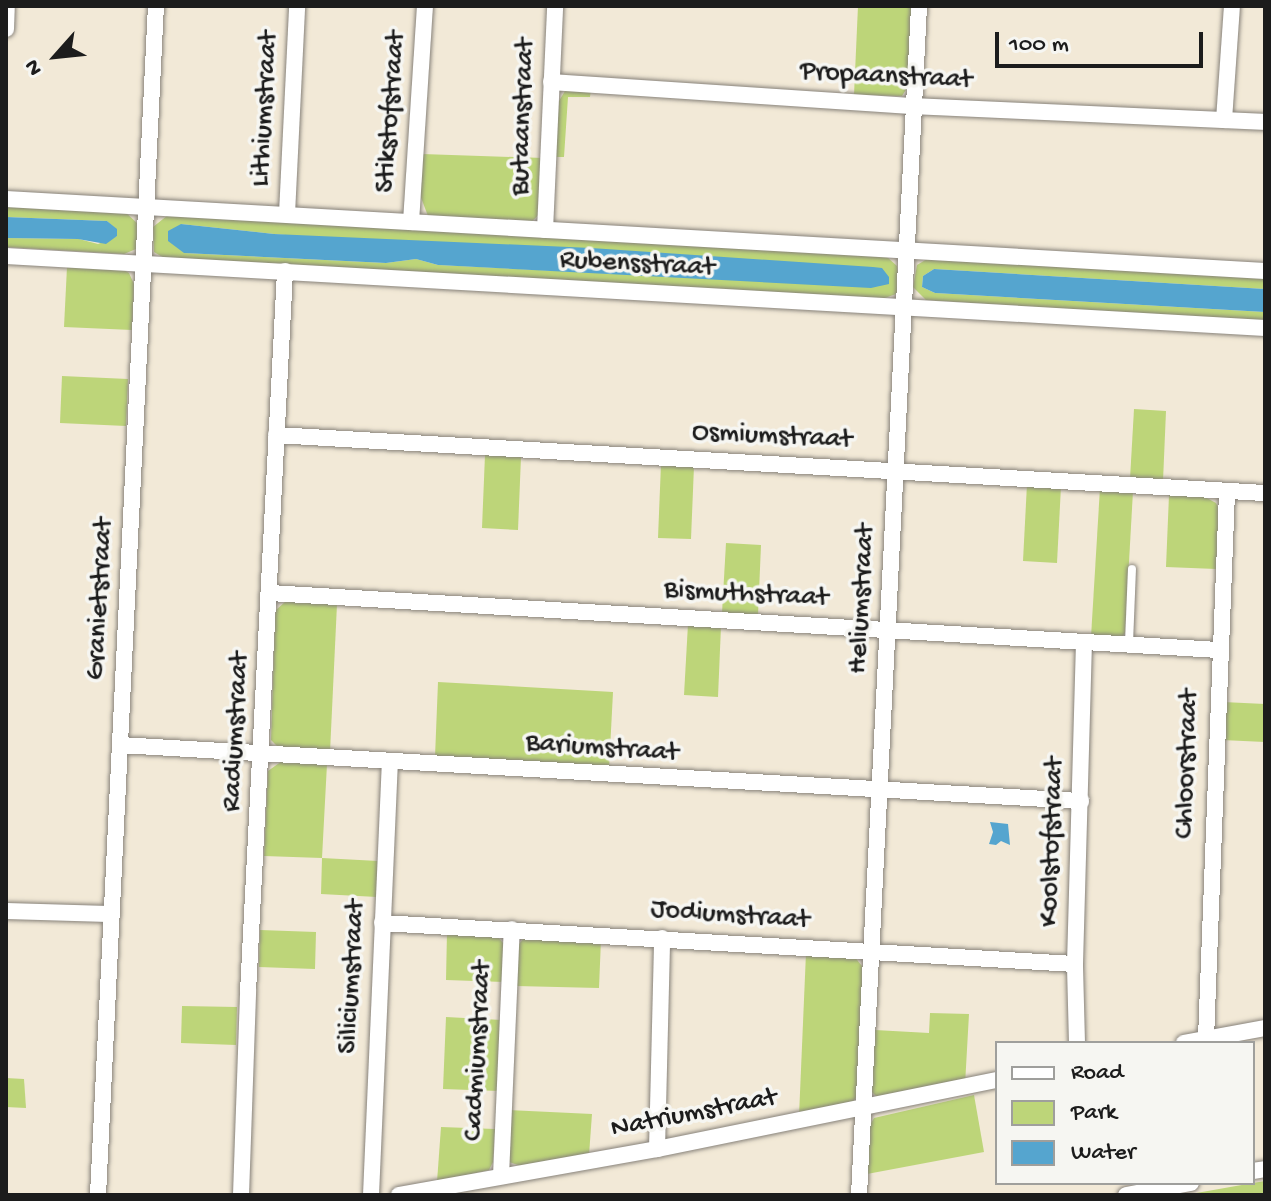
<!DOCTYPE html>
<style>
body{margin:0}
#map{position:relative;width:1271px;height:1201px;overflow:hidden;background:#f2e9d7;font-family:"Gochi Hand",sans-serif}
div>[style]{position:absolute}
.green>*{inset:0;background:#bdd579}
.water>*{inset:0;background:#55a5cf}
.roads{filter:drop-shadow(0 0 2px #87827a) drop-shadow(0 0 2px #87827a)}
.service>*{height:8px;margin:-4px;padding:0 4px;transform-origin:4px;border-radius:4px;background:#fff}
.minor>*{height:16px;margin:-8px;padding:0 8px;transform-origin:8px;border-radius:8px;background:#fff}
span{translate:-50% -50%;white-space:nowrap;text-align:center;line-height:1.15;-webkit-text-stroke:7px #f6f6f2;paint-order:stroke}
.street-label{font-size:28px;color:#1c1c1c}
.frame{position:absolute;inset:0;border:8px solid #1c1c1c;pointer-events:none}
.legend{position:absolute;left:995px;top:1041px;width:260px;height:144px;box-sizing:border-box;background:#f6f6f2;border:2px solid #9f9f9c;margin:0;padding:10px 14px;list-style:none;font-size:24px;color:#1c1c1c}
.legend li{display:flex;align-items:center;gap:16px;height:40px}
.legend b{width:40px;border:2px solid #9f9f9c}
.north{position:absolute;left:16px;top:16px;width:80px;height:80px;-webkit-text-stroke:6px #f6f6f2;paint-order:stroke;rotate:243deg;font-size:22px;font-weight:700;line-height:32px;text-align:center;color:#1c1c1c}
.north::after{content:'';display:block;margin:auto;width:28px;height:36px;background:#1c1c1c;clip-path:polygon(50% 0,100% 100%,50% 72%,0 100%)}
.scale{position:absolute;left:995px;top:32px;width:208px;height:36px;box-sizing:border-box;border:4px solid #1c1c1c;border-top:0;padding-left:10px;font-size:24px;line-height:28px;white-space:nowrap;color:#1c1c1c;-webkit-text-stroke:6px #f6f6f2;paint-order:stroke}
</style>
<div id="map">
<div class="green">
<i style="clip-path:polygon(858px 6px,913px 6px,909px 85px,902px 96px,854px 95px)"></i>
<i style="clip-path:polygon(591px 89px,590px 97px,568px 97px,564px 157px,554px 157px,559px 101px,565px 91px)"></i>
<i style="clip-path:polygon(422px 154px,543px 158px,541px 213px,531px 222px,428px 216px,420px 195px)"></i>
<i style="clip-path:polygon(6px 204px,123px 210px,138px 224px,137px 243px,136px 249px,124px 254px,6px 247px,6px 238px,79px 239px,98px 244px,117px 236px,117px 230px,107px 221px,6px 217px)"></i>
<i style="clip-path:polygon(evenodd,168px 215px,886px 256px,897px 266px,899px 285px,896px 294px,882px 299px,164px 258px,154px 252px,153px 227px,168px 215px,181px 224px,274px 234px,881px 287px,438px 265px,416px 259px,386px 263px,184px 253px,181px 224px)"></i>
<i style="clip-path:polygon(927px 259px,1265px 278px,1265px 289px,934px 269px,923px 276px,922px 287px,935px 293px,1265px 312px,1265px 322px,926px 300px,913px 287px,917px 265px)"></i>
<i style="clip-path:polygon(67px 267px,122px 269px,129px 273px,134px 284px,132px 330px,64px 327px)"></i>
<i style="clip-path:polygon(62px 376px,128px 379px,126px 426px,60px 423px)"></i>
<i style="clip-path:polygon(1134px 409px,1166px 411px,1163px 481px,1130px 479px)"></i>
<i style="clip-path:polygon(485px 455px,521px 457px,518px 530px,482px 528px)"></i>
<i style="clip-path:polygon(661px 464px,694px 466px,691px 539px,658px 538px)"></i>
<i style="clip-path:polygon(1027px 484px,1061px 486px,1057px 563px,1023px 561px)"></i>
<i style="clip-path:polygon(1100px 488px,1133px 491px,1125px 633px,1122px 637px,1091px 637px)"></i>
<i style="clip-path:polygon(1169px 495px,1205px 497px,1216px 503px,1219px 509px,1216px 569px,1166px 567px)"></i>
<i style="clip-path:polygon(726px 543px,761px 545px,758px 615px,722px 613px)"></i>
<i style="clip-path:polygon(286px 601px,337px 604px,330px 752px,279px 748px,271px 740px,275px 618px,276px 610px)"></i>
<i style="clip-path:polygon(688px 624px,721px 626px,718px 697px,684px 695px)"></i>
<i style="clip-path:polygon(438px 682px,613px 692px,609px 769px,435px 757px)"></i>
<i style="clip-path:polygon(1223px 702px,1265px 704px,1265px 742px,1222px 740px)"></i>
<i style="clip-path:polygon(282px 761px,327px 764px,322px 858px,378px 861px,377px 897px,321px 894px,322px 858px,264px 856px,268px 771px)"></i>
<i style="clip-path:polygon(260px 930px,316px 932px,315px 969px,259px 967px)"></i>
<i style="clip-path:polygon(447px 932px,498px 937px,503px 943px,504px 982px,446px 980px)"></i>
<i style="clip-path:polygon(526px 936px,601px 939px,599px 988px,516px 986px,517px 946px)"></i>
<i style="clip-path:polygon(806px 953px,854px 956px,865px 970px,858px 1094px,853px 1102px,799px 1116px)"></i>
<i style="clip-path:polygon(182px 1006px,237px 1007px,236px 1045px,181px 1043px)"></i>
<i style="clip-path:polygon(930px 1013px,969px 1014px,965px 1085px,877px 1097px,872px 1092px,875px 1030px,929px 1033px)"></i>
<i style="clip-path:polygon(446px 1017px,502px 1020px,499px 1091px,443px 1089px)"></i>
<i style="clip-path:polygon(6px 1078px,24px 1079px,26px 1108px,6px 1107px)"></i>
<i style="clip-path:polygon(974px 1095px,984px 1152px,867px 1174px,870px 1125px,874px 1118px)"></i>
<i style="clip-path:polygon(507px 1110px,592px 1114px,589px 1155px,524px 1167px,509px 1162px)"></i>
<i style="clip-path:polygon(441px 1127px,495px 1129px,493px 1162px,489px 1170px,437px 1182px)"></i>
<i style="clip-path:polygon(1265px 1181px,1265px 1195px,1185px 1195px,1253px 1183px)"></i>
</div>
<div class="water">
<i style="clip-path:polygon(6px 217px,107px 221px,117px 229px,117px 236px,106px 244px,78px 239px,6px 238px)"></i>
<i style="clip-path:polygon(181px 224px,274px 234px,591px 248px,873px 267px,882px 268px,889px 277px,889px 284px,871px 288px,438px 265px,416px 259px,386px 263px,184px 253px,168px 241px,168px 231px)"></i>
<i style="clip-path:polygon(934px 269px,1265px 289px,1265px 312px,935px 293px,922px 287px,923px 276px)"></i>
<i style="clip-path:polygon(990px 822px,1008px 824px,1010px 845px,1001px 841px,996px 845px,989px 844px,993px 832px)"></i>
</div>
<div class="roads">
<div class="service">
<i style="left:1129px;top:643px;width:74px;rotate:-87.7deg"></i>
</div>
<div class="minor">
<i style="left:6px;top:29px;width:23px;rotate:-88deg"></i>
<i style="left:551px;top:82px;width:364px;rotate:3.8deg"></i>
<i style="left:914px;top:106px;width:351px;rotate:2.6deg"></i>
<i style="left:1224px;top:120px;width:114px;rotate:-86deg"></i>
<i style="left:6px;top:199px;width:1261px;rotate:3.27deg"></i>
<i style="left:287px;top:214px;width:208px;rotate:-87.2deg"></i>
<i style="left:411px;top:222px;width:216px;rotate:-86.3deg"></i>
<i style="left:545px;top:230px;width:224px;rotate:-87.4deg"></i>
<i style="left:6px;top:256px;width:1261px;rotate:3.27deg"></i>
<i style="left:276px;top:435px;width:991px;rotate:3.36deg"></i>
<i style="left:270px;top:593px;width:950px;rotate:3.44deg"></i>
<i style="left:120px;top:745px;width:963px;rotate:3.34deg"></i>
<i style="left:6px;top:911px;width:103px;rotate:1.7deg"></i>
<i style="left:382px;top:923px;width:694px;rotate:3.39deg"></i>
<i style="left:1206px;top:1039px;width:547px;rotate:-87.8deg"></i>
<i style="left:1077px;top:1043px;width:79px;rotate:-91.5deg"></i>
<i style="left:1075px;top:964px;width:322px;rotate:-88.4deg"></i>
<i style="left:1184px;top:1043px;width:82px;rotate:-10.5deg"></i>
<i style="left:657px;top:1149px;width:211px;rotate:-88.6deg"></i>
<i style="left:1253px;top:1171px;width:12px;rotate:-9deg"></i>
<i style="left:501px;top:1176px;width:247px;rotate:-87.5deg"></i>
<i style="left:98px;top:1195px;width:1190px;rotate:-87.21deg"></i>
<i style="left:241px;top:1195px;width:203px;rotate:-88deg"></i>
<i style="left:248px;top:992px;width:722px;rotate:-87.06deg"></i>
<i style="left:371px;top:1195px;width:434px;rotate:-87.5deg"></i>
<i style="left:399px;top:1195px;width:262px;rotate:-10.1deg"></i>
<i style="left:657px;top:1149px;width:347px;rotate:-11.5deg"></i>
<i style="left:859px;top:1195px;width:1191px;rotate:-87.11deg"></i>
<i style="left:1126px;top:1195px;width:66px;rotate:-10.5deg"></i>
</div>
</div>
<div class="street-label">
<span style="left:886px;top:77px;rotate:3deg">Propaanstraat</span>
<span style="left:266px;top:109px;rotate:-87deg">Lithiumstraat</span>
<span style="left:392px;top:112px;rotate:-86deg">Stikstofstraat</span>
<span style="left:524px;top:117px;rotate:-88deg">Butaanstraat</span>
<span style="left:637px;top:265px;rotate:3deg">Rubensstraat</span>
<span style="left:772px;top:437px;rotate:3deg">Osmiumstraat</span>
<span style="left:746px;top:595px;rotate:3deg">Bismuthstraat</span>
<span style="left:101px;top:599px;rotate:-87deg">Granietstraat</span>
<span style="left:863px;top:599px;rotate:-87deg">Heliumstraat</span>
<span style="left:237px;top:732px;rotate:-87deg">Radiumstraat</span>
<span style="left:602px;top:749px;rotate:4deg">Bariumstraat</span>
<span style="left:1188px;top:764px;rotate:-88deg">Chloorstraat</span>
<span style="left:1053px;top:842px;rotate:-88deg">Koolstofstraat</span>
<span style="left:730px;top:916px;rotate:4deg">Jodiumstraat</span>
<span style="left:353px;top:977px;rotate:-87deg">Siliciumstraat</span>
<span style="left:479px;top:1051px;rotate:-87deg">Cadmiumstraat</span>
<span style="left:694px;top:1114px;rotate:-11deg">Natriumstraat</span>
</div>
<div class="frame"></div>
<ul class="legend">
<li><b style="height:10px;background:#fff"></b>Road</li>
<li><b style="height:22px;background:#bdd579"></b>Park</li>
<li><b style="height:22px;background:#55a5cf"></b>Water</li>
</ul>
<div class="north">N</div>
<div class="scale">100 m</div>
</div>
